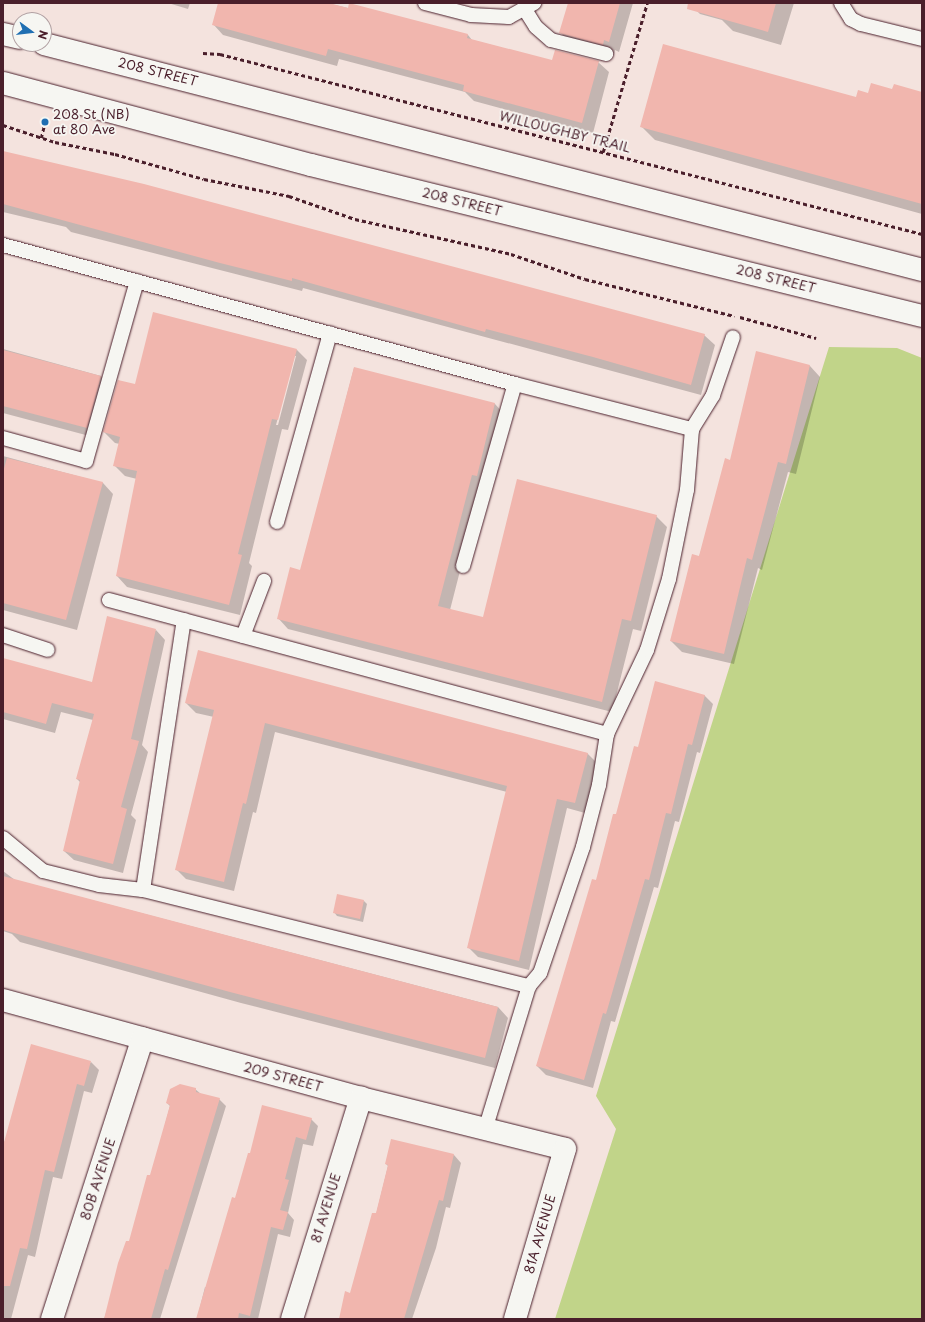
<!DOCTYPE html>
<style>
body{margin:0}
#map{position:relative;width:925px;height:1322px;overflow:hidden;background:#f4e3de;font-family:"Playpen Sans",sans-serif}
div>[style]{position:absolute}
.green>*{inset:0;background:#c1d489}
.shadow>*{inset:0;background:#0003}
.building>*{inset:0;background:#f1b6ae}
.path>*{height:2.5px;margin-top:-1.25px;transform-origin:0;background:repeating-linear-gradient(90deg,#4a1f2b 0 4px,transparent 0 7px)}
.roads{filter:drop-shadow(0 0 1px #4a1f2b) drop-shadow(0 0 1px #4a1f2b)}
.lane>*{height:14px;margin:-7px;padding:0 7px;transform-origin:7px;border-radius:7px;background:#f6f6f2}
.street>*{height:22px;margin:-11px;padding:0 11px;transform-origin:11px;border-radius:11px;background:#f6f6f2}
.secondary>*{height:22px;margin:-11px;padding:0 11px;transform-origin:11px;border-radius:11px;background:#f6f6f2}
.dots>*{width:11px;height:11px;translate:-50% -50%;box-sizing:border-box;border:2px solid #f6f6f2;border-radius:50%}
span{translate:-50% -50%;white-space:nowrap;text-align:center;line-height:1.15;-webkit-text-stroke:3.5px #f6f6f2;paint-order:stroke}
.street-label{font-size:13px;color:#4a1f2b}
.poi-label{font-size:13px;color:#4a1f2b}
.left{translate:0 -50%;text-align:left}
.frame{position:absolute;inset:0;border:4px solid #4a1f2b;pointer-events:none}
.north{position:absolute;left:12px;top:12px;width:40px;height:40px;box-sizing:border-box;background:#f6f6f2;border:1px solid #b1a0a2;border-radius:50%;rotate:105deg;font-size:11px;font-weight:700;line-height:16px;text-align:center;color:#4a1f2b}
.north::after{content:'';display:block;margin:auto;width:14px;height:18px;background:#1f6fb2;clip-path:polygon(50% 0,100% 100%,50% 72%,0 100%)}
</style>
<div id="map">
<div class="green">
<i style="clip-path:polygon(829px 347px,897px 348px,922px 358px,922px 1319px,555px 1319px,616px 1129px,596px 1096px)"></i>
</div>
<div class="shadow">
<i style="clip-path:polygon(168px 3px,190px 3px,188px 9px)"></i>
<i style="clip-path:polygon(219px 3px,326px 3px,468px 35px,472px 40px,552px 61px,598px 62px,609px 72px,593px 133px,474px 101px,465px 92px,339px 59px,337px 66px,223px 35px,213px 24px)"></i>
<i style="clip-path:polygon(569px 3px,633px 3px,619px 52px,615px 50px,614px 55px,571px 44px,561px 33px)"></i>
<i style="clip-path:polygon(689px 3px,794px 3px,781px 45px,733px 31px,722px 20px,700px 14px)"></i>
<i style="clip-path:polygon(893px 90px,922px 93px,922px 214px,655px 140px,641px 126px,856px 98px)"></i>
<i style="clip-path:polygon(3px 152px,704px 335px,715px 345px,701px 395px,303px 288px,302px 291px,71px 232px,66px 227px,3px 212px)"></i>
<i style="clip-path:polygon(3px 349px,101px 376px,111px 387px,97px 438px,3px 413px)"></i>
<i style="clip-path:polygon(evenodd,297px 350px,307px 360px,288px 430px,282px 429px,249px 563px,252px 566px,240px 615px,127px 587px,117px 576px,137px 479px,125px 476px,114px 465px,120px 444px,115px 443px,104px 432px,135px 385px,297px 350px,294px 356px,296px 356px,278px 425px,276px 425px,294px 356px)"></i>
<i style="clip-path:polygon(757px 353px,810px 366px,820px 377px,796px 474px,788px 472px,762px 570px,758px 568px,734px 664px,682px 652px,671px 641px,731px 461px)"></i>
<i style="clip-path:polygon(354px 368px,495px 404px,505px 415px,482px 485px,450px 610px,483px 618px,656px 516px,667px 527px,641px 631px,633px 629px,612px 712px,288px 629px,278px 618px,301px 571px)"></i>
<i style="clip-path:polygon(3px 456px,103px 483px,113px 494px,77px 630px,3px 610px)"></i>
<i style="clip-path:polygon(156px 630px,165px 640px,142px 745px,148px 752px,131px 815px,136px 820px,123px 873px,74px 860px,64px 851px,81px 783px,77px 779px,93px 720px,61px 712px,55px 733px,3px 719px,3px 659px,92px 683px)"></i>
<i style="clip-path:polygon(704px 695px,713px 704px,700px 753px,697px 752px,679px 822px,675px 821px,658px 888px,654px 887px,615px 1022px,611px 1021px,593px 1088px,546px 1075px,537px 1066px,639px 748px)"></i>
<i style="clip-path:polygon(186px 703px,587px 753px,597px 763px,585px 813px,567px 808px,529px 970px,478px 957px,468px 947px,507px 792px,275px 732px,256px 813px,253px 812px,234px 891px,186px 879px,176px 869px,214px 717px,196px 713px)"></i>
<i style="clip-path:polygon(3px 871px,15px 880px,498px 1007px,508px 1018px,495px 1068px,241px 1003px,20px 942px,12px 934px,3px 931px)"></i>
<i style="clip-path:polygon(364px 901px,367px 904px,363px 922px,337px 916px,334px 912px)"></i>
<i style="clip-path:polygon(91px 1062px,99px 1070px,92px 1093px,84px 1091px,62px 1179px,53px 1177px,35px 1257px,28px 1255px,11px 1319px,3px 1319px,3px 1143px)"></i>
<i style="clip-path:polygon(195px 1089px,201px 1094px,219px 1099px,226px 1106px,160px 1319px,104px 1319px,151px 1177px,170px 1106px,167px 1103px)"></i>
<i style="clip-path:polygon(311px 1119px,318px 1126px,313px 1146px,303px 1144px,288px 1213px,294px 1220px,290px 1237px,278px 1234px,258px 1319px,197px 1319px,205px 1287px,207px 1288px,236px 1199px)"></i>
<i style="clip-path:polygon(454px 1155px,461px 1163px,450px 1208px,446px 1207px,436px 1248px,412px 1319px,340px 1319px,351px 1294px,376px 1215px,388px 1166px,386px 1164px)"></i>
</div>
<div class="building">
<i style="clip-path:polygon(218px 3px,329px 3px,348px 8px,349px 3px,468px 34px,467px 38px,552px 60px,555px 50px,599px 61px,582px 123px,463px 91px,464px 85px,328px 49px,326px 56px,212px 25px)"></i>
<i style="clip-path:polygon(568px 3px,620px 3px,609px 42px,604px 40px,603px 45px,559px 33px)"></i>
<i style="clip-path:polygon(688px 3px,776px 3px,768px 32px,687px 9px)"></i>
<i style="clip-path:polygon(663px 44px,856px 97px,858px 90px,868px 93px,871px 83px,892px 89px,894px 84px,922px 92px,922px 204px,640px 127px)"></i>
<i style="clip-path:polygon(3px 151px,144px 184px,705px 334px,691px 385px,593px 357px,486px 329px,485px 332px,292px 278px,292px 281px,220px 263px,3px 204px)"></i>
<i style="clip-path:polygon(153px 312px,297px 349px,278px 420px,272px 419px,238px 554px,242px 555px,229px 605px,116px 576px,137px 471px,113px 466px,120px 437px,103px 432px,118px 380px,135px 384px)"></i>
<i style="clip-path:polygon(3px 350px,101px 376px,87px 428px,3px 406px)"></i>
<i style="clip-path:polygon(756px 351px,810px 365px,786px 464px,778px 462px,752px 560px,747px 558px,724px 654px,670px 641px,692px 554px,699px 556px,725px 458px,730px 460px)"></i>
<i style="clip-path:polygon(354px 367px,495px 403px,477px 476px,472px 475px,438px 606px,483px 617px,517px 479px,657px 515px,631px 621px,622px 619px,602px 702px,277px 619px,290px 567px,300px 570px)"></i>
<i style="clip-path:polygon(7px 458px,103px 482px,66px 620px,3px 603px,3px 472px)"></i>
<i style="clip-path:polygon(107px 616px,156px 629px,131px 739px,139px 741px,121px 807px,127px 809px,113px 864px,63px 851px,80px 780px,76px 779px,94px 714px,52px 703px,46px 724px,3px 712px,3px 658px,92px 682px)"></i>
<i style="clip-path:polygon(198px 650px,588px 753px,575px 803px,557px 799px,519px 961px,467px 948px,507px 786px,265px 723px,246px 804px,243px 803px,224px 882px,175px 870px,214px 710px,185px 703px)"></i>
<i style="clip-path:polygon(655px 681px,705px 695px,692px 745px,688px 744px,671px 814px,666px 813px,649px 880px,645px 879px,606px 1014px,603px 1013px,584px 1080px,536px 1066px,592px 879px,596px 880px,613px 814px,616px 814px,634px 746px,638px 747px)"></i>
<i style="clip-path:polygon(3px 876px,498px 1007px,485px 1058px,230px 992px,3px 930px)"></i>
<i style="clip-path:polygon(337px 894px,364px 900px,360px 919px,333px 913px)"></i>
<i style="clip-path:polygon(31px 1044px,91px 1061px,84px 1086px,77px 1084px,54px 1172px,45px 1170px,27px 1249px,20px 1248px,10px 1286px,3px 1286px,3px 1146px)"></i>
<i style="clip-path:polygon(180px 1084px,196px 1088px,196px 1092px,220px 1098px,168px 1270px,165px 1269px,151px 1319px,104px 1319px,118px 1263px,126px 1241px,129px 1241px,147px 1175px,150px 1175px,170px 1105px,166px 1103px,170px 1089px)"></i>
<i style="clip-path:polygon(262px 1105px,312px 1118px,306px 1140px,296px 1137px,285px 1179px,289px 1180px,280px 1210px,288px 1212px,283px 1230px,271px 1227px,250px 1316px,239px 1313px,238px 1319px,196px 1319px,232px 1197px,235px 1198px,248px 1153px,250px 1153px)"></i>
<i style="clip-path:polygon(391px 1139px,454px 1154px,443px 1201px,439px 1200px,404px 1319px,339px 1319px,345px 1291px,350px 1293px,372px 1213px,376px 1213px,388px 1165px,385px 1164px)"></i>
</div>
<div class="path">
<i style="left:203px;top:53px;width:17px;rotate:3deg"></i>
<i style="left:220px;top:54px;width:725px;rotate:14.38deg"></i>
<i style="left:3px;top:125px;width:55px;rotate:18.1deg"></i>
<i style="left:55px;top:142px;width:61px;rotate:11.3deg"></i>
<i style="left:115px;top:154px;width:92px;rotate:15.7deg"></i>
<i style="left:204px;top:179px;width:87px;rotate:11.3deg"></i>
<i style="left:289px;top:196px;width:70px;rotate:19.2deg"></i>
<i style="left:355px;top:219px;width:160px;rotate:12.6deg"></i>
<i style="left:511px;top:254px;width:78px;rotate:18.7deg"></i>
<i style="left:585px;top:279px;width:154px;rotate:13.9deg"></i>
<i style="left:41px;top:138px;width:16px;rotate:-76deg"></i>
<i style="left:603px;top:152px;width:155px;rotate:-73.5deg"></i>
<i style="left:740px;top:317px;width:79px;rotate:15.4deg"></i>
</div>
<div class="roads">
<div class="lane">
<i style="left:425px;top:3px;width:48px;rotate:14.6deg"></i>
<i style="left:471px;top:15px;width:38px;rotate:3deg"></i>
<i style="left:509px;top:17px;width:29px;rotate:-29deg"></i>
<i style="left:841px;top:3px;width:19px;rotate:58deg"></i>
<i style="left:851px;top:19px;width:11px;rotate:27deg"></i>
<i style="left:861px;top:24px;width:63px;rotate:13.8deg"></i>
<i style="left:524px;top:8px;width:22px;rotate:58deg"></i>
<i style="left:536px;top:27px;width:20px;rotate:41deg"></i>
<i style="left:551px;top:40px;width:57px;rotate:14.3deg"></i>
<i style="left:3px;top:245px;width:531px;rotate:15.19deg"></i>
<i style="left:515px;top:384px;width:183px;rotate:14.3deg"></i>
<i style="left:3px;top:438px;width:86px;rotate:15.5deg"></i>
<i style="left:86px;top:461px;width:187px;rotate:-74.2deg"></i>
<i style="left:277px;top:522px;width:196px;rotate:-74.3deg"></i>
<i style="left:463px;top:566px;width:189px;rotate:-74.1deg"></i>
<i style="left:109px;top:600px;width:516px;rotate:15.06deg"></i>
<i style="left:607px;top:734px;width:52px;rotate:98.9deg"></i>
<i style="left:599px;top:785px;width:64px;rotate:104.5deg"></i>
<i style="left:583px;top:847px;width:133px;rotate:108.8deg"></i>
<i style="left:540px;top:973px;width:17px;rotate:130deg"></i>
<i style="left:529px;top:986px;width:147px;rotate:107deg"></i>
<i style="left:3px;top:635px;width:47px;rotate:18.4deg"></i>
<i style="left:243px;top:636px;width:59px;rotate:-69.1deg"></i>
<i style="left:607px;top:734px;width:93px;rotate:-64.5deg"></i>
<i style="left:647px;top:650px;width:74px;rotate:-72.8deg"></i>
<i style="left:669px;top:579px;width:91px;rotate:-78.6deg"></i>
<i style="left:687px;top:490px;width:61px;rotate:-85.3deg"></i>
<i style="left:692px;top:429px;width:40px;rotate:-58deg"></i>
<i style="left:713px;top:395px;width:61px;rotate:-71deg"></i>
<i style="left:3px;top:838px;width:52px;rotate:39.5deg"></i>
<i style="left:43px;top:871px;width:58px;rotate:14deg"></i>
<i style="left:99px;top:885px;width:44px;rotate:6.5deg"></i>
<i style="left:143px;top:890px;width:398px;rotate:14deg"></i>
<i style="left:143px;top:890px;width:273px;rotate:-81.4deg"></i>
</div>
<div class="street">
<i style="left:3px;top:1000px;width:371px;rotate:15.3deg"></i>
<i style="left:361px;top:1098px;width:210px;rotate:14deg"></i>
<i style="left:565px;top:1149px;width:177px;rotate:106.4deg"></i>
<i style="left:52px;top:1319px;width:295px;rotate:-72.1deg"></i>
<i style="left:292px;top:1319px;width:232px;rotate:-72.7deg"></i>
</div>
<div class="secondary">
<i style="left:3px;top:34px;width:17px;rotate:13deg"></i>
<i style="left:44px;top:44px;width:907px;rotate:14.43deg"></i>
<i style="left:3px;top:83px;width:319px;rotate:14.9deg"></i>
<i style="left:311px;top:165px;width:629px;rotate:13.88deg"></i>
</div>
</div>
<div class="dots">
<i style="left:45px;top:122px;background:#1f6fb2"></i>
</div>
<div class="street-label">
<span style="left:158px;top:72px;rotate:14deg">208 STREET</span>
<span style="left:565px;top:132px;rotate:14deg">WILLOUGHBY TRAIL</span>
<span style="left:462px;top:202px;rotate:14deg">208 STREET</span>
<span style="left:776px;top:279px;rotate:14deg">208 STREET</span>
<span style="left:283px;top:1077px;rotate:15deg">209 STREET</span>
<span style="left:98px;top:1179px;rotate:-72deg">80B AVENUE</span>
<span style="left:326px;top:1208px;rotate:-73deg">81 AVENUE</span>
<span style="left:540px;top:1234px;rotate:-74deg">81A AVENUE</span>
</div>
<div class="poi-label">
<span class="left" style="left:53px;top:122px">208 St (NB)<br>at 80 Ave</span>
</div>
<div class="frame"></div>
<div class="north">N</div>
</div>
